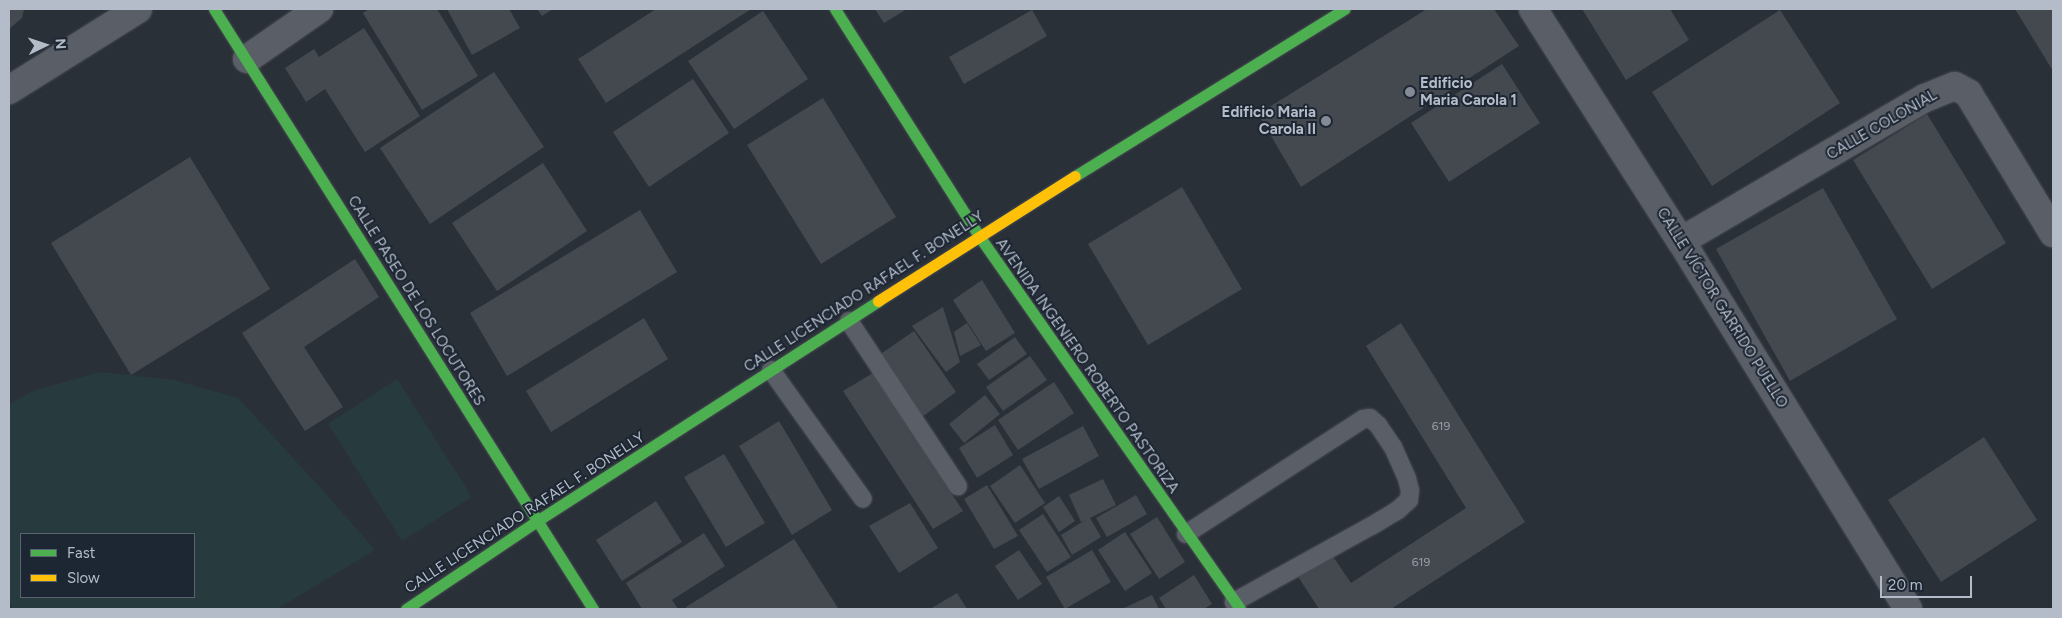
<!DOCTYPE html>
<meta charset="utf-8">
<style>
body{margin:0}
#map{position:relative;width:2062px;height:618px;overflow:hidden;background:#2a3038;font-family:Figtree,sans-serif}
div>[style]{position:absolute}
.green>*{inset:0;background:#273a3e}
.building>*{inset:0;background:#444950}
.roads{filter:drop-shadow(0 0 1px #484c53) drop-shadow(0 0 1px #484c53)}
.lane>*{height:18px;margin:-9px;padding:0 9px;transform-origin:9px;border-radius:9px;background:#5a5e66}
.street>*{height:28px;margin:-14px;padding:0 14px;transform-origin:14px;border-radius:14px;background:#5a5e66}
.fast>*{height:11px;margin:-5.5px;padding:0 5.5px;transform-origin:5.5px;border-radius:5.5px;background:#4caf50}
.slow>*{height:11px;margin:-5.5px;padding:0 5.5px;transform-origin:5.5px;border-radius:5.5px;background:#ffc107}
.dots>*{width:14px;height:14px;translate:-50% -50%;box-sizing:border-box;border:2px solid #1d2633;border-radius:50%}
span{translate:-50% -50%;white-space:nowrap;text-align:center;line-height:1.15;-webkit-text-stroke:4px #1d2633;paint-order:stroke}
.number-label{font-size:12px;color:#989fab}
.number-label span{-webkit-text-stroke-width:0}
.poi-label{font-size:15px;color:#b4bcc9;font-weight:700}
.left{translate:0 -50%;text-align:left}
.right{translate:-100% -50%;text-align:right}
.street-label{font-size:15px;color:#b4bcc9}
.frame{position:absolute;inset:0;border:10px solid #b4bcc9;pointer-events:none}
.legend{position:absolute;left:20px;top:533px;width:175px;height:65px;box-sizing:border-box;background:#1d2633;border:1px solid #59626f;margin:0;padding:6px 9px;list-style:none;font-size:15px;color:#b4bcc9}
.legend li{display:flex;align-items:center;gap:10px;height:25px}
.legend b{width:25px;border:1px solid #59626f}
.north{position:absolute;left:20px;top:20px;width:50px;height:50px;-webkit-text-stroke:4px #1d2633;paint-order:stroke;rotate:86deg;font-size:14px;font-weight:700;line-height:20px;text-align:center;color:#b4bcc9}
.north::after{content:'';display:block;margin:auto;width:18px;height:22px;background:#b4bcc9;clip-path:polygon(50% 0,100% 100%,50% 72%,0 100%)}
.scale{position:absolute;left:1880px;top:576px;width:92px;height:22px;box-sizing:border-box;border:2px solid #b4bcc9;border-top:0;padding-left:6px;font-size:15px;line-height:18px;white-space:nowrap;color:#b4bcc9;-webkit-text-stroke:4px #1d2633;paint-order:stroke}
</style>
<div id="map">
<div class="green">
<i style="clip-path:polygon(evenodd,101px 372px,174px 380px,238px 398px,327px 495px,375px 550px,277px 609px,13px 609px,9px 601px,9px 404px,35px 390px,101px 372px,21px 534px,194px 534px,194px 597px,21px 597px,21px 534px)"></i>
<i style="clip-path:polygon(397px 379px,472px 497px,402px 541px,328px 424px)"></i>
</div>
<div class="building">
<i style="clip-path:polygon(9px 9px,24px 9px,22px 18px,9px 29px)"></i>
<i style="clip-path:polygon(369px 9px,437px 9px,478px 76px,422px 110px,363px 13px)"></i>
<i style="clip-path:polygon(447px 9px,509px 9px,520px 28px,472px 55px)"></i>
<i style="clip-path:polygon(537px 9px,553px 9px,542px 16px)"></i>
<i style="clip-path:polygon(656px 9px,751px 9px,606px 103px,578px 59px)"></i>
<i style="clip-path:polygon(875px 9px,907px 9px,884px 23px)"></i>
<i style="clip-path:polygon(1427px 9px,1494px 9px,1519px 46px,1301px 187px,1258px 114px)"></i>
<i style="clip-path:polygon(1582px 9px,1670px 9px,1689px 40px,1626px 80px)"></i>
<i style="clip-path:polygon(2015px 9px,2053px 9px,2053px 71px)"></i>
<i style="clip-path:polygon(1032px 10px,1047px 36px,964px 84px,949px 57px)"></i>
<i style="clip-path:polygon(1780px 10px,1840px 103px,1712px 186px,1652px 92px)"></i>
<i style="clip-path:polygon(763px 11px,808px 79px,734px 129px,688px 61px)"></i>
<i style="clip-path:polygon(364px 28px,420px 116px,365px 152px,325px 89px,306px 102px,285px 68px,314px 49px,319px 57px)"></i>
<i style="clip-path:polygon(1502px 64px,1540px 123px,1449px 182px,1411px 123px)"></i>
<i style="clip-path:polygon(494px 72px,544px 147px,430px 224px,380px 148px)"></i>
<i style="clip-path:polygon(693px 79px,729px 133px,649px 187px,613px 132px)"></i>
<i style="clip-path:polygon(823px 98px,896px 217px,821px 264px,747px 145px)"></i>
<i style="clip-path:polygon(1927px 114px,2006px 243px,1932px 289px,1853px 160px)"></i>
<i style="clip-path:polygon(190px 157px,270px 289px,131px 375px,51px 243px)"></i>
<i style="clip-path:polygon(543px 163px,587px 231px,497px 291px,452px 223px)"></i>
<i style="clip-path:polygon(1182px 187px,1242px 289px,1148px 345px,1088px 244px)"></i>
<i style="clip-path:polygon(1823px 188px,1897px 319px,1790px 381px,1716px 249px)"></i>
<i style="clip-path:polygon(640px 210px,677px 272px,507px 376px,470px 313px)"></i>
<i style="clip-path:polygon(355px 259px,379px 297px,304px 347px,343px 407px,305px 431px,242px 333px)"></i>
<i style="clip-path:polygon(982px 280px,1015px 333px,986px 351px,953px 300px)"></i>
<i style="clip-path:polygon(943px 307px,960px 362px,946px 372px,912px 326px)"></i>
<i style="clip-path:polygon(644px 318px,668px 359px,551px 432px,526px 391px)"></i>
<i style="clip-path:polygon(967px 323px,981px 345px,960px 356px,954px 332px)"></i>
<i style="clip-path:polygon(1401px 323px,1525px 522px,1391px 609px,1319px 609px,1297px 575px,1330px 552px,1351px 583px,1466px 508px,1366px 346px)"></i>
<i style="clip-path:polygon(914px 331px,956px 392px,922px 417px,879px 355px)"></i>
<i style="clip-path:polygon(1015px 337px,1027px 354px,989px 380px,977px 364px)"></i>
<i style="clip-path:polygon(1030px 356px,1047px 380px,1003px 411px,986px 387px)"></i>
<i style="clip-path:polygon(873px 373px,963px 511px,933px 529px,843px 391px)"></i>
<i style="clip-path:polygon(1054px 382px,1074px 413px,1018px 450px,998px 420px)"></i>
<i style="clip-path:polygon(985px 395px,1000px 414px,964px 443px,949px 424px)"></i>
<i style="clip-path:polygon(779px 421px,832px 510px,792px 535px,739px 446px)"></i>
<i style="clip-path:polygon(995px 425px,1013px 455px,977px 478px,959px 448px)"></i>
<i style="clip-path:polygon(1083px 426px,1099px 456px,1039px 489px,1022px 459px)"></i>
<i style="clip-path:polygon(1984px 437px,2037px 520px,1941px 582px,1888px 500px)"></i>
<i style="clip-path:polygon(724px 454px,765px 523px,726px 547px,684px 477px)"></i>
<i style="clip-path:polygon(1020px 465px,1045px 503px,1015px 523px,990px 486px)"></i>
<i style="clip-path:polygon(1103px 479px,1116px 505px,1090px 518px,1101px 537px,1072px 555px,1061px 535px,1087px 519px,1081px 522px,1069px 495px)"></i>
<i style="clip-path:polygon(987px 485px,1018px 536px,994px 549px,964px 499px)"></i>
<i style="clip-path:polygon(1136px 495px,1147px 514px,1107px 537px,1096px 518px)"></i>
<i style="clip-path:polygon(1059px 496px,1075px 521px,1059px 532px,1043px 507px)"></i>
<i style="clip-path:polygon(656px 501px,682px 542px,622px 581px,596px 540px)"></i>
<i style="clip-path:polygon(910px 503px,938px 548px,899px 573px,869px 526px)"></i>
<i style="clip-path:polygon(1043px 514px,1071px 557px,1047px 572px,1019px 530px)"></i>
<i style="clip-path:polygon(1157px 517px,1185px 562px,1159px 579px,1130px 534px)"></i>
<i style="clip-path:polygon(1125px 532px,1152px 573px,1125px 591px,1098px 550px)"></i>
<i style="clip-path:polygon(704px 533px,725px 566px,672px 600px,678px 609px,642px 609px,626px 583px)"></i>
<i style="clip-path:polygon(794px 539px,838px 608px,687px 609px,686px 607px)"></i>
<i style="clip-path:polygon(1019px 550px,1042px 584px,1018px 600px,995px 566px)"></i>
<i style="clip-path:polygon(1092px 550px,1111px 582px,1065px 609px,1046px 577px)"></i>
<i style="clip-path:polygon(1194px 575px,1212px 604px,1204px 609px,1166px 609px,1159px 598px)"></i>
<i style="clip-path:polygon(957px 593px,967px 609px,930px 609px)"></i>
<i style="clip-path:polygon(1152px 595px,1159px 609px,1122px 609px)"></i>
</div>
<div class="roads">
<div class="lane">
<i style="left:849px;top:321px;width:198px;rotate:56.6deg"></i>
<i style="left:771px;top:370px;width:158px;rotate:54.5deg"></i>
<i style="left:1186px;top:534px;width:211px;rotate:-33deg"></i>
<i style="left:1363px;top:419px;width:7px;rotate:-8deg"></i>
<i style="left:1370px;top:418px;width:11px;rotate:41deg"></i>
<i style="left:1378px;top:425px;width:27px;rotate:56deg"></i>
<i style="left:1393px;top:447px;width:35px;rotate:66deg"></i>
<i style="left:1407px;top:479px;width:11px;rotate:75deg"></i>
<i style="left:1410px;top:490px;width:10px;rotate:96deg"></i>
<i style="left:1409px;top:500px;width:15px;rotate:138deg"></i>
<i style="left:1398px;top:510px;width:31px;rotate:149deg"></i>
<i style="left:1371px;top:526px;width:157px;rotate:151deg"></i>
</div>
<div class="street">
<i style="left:1533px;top:9px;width:275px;rotate:57.5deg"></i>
<i style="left:1681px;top:241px;width:432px;rotate:58.3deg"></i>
<i style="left:247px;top:59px;width:88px;rotate:-34.8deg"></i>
<i style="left:9px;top:90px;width:152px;rotate:-32.1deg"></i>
<i style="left:1681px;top:241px;width:283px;rotate:-30.4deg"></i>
<i style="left:1925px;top:98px;width:32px;rotate:-22deg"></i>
<i style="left:1955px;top:86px;width:15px;rotate:28deg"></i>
<i style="left:1968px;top:93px;width:164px;rotate:58.7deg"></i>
</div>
<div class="fast">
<i style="left:214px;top:9px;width:710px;rotate:57.72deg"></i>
<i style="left:835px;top:9px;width:269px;rotate:57.6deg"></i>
<i style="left:979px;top:236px;width:455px;rotate:55deg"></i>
<i style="left:1075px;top:176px;width:317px;rotate:-31.8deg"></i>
<i style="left:406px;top:609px;width:158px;rotate:-33.9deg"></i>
<i style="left:537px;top:521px;width:406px;rotate:-32.8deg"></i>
</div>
<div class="slow">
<i style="left:878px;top:301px;width:233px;rotate:-32.4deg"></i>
</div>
</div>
<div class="dots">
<i style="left:1410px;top:92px;background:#848b96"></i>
<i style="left:1326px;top:121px;background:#848b96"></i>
</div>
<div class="number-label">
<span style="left:1441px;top:427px">619</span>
<span style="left:1421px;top:563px">619</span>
</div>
<div class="poi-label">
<span class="left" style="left:1420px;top:92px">Edificio<br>Maria Carola 1</span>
<span class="right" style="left:1316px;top:121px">Edificio Maria<br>Carola II</span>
</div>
<div class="street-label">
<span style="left:1882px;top:125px;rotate:-30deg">CALLE COLONIAL</span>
<span style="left:864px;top:292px;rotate:-33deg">CALLE LICENCIADO RAFAEL F. BONELLY</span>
<span style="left:416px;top:301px;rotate:58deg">CALLE PASEO DE LOS LOCUTORES</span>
<span style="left:1722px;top:308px;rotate:58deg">CALLE VÍCTOR GARRIDO PUELLO</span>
<span style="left:1087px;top:366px;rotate:55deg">AVENIDA INGENIERO ROBERTO PASTORIZA</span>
<span style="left:525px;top:513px;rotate:-33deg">CALLE LICENCIADO RAFAEL F. BONELLY</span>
</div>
<div class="frame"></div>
<ul class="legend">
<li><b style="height:6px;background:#4caf50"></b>Fast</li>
<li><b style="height:6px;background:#ffc107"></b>Slow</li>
</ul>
<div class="north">N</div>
<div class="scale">20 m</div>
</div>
